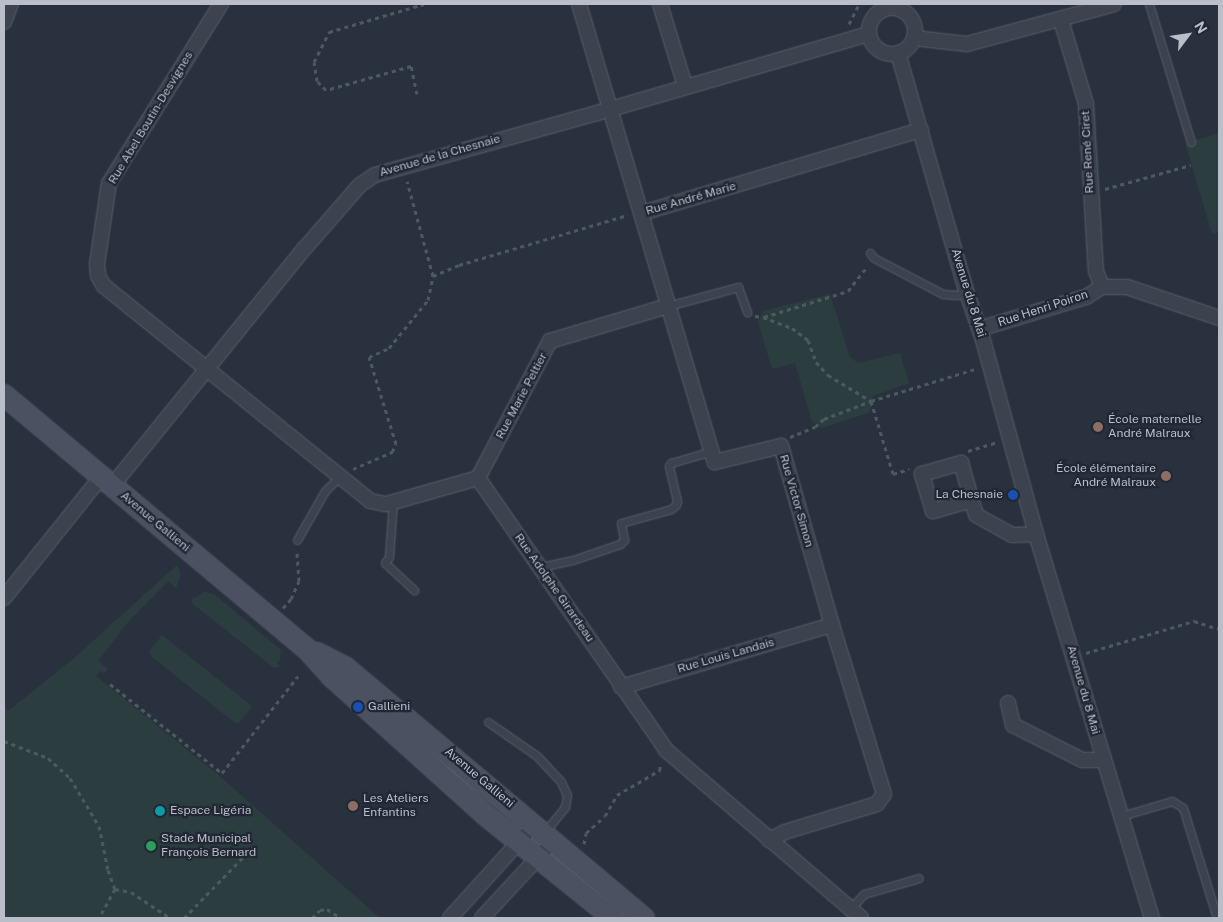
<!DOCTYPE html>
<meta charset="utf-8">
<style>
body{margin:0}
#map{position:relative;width:1223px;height:922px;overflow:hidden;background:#29303e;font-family:"Public Sans",sans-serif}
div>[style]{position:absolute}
.green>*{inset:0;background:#2c3d40}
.path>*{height:3px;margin-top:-1.5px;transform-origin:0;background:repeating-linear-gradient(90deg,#4b5a5e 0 4px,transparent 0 8px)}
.roads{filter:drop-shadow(0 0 1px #5a606c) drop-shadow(0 0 1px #5a606c)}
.service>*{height:7px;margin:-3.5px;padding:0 3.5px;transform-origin:3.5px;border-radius:3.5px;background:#3c424e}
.minor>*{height:14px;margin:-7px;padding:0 7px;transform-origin:7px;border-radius:7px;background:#3c424e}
.minor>.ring{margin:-7px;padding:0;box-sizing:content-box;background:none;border:14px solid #3c424e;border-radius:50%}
.secondary>*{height:20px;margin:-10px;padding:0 10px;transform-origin:10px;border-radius:10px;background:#4b5161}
.dots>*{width:14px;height:14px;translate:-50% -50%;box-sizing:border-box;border:2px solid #212734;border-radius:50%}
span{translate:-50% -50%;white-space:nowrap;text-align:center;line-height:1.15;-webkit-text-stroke:4.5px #212734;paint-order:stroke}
.street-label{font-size:12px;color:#b9bec9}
.poi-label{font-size:12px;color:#b9bec9}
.left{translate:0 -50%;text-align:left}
.right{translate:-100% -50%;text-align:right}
.frame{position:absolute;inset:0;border:5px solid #b9bec9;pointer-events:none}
.north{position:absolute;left:1163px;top:10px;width:50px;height:50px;-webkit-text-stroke:4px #212734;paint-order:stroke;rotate:59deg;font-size:14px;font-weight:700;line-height:20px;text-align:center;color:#b9bec9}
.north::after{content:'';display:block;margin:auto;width:18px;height:22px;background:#b9bec9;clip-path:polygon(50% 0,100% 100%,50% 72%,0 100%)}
</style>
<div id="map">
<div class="green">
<i style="clip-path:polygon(1219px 133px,1219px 232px,1212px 234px,1185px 143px)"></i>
<i style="clip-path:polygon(830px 294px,850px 357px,858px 363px,900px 353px,909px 383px,873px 396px,870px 412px,822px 428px,812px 422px,795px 363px,772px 369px,758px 322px,763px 311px)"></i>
<i style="clip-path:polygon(177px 565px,181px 575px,176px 588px,168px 581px,128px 622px,98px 661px,108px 669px,104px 674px,100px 671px,96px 676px,216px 773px,380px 918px,4px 918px,4px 706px,8px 711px,74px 658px)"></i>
<i style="clip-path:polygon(204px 591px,215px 595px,281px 650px,280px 660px,277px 663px,280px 666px,274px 668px,194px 605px,192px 602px,193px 596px,196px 598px)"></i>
<i style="clip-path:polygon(162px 635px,251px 705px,252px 707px,239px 723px,235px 723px,152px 657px,149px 652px)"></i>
</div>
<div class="path">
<i style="left:849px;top:24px;width:22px;rotate:-63deg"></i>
<i style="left:417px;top:94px;width:29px;rotate:-102deg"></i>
<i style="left:411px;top:66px;width:88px;rotate:164.2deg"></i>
<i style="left:326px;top:90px;width:13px;rotate:-135deg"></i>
<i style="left:317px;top:81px;width:19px;rotate:-99deg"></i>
<i style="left:314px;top:62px;width:34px;rotate:-63deg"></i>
<i style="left:329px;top:32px;width:99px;rotate:-16.4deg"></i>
<i style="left:1105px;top:189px;width:89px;rotate:-15.6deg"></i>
<i style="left:433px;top:276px;width:28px;rotate:-23deg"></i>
<i style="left:459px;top:265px;width:176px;rotate:-16.5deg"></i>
<i style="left:755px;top:316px;width:8px;rotate:7deg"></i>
<i style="left:763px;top:317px;width:31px;rotate:21deg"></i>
<i style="left:792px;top:328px;width:20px;rotate:37deg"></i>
<i style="left:808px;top:340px;width:23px;rotate:70deg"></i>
<i style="left:816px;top:362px;width:18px;rotate:47deg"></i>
<i style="left:828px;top:375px;width:50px;rotate:31.2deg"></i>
<i style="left:871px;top:401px;width:76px;rotate:73.2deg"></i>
<i style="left:893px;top:474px;width:17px;rotate:-17deg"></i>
<i style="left:764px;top:317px;width:88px;rotate:-17.2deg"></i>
<i style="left:848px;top:291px;width:31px;rotate:-52deg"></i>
<i style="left:790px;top:437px;width:27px;rotate:-22deg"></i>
<i style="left:815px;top:427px;width:12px;rotate:-42deg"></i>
<i style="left:824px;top:419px;width:50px;rotate:-21deg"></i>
<i style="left:871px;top:401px;width:112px;rotate:-17.1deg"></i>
<i style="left:968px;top:451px;width:30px;rotate:-17deg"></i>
<i style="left:353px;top:469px;width:43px;rotate:-23.6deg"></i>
<i style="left:392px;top:452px;width:9px;rotate:-63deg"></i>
<i style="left:396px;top:444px;width:91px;rotate:-107.2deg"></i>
<i style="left:369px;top:357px;width:22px;rotate:-24deg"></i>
<i style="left:389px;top:348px;width:62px;rotate:-50.9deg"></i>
<i style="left:428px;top:300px;width:25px;rotate:-78deg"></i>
<i style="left:433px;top:276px;width:98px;rotate:-105.3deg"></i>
<i style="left:283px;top:608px;width:12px;rotate:-48deg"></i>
<i style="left:291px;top:599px;width:20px;rotate:-66deg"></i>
<i style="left:299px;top:581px;width:30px;rotate:-94deg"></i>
<i style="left:1086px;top:653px;width:113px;rotate:-16.5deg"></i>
<i style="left:1194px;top:621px;width:26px;rotate:18deg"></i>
<i style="left:110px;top:684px;width:143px;rotate:38.5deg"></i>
<i style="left:222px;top:773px;width:123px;rotate:-51.9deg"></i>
<i style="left:4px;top:741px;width:47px;rotate:21.1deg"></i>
<i style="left:48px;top:758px;width:30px;rotate:42deg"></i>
<i style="left:70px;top:778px;width:56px;rotate:58.9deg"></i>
<i style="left:99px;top:826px;width:45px;rotate:78.4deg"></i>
<i style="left:108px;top:870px;width:20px;rotate:70deg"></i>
<i style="left:115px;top:889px;width:33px;rotate:119deg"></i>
<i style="left:584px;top:844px;width:11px;rotate:-80deg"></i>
<i style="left:586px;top:833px;width:25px;rotate:-42deg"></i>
<i style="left:605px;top:816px;width:24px;rotate:-60deg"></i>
<i style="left:617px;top:795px;width:50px;rotate:-30.2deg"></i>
<i style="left:660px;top:770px;width:5px;rotate:-90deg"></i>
<i style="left:115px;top:889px;width:16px;rotate:11deg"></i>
<i style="left:131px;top:892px;width:47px;rotate:33.7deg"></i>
<i style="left:184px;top:918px;width:100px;rotate:-45.8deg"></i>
<i style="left:312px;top:918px;width:11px;rotate:-45deg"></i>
<i style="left:320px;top:910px;width:7px;rotate:-8deg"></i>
<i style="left:327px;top:909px;width:17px;rotate:33deg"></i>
</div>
<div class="roads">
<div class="service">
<i style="left:1149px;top:4px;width:144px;rotate:73.1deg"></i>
<i style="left:870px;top:253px;width:6px;rotate:51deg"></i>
<i style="left:874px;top:258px;width:78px;rotate:27.6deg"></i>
<i style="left:943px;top:294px;width:14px;rotate:4deg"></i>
<i style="left:957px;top:295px;width:10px;rotate:-11deg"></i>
<i style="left:668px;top:306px;width:73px;rotate:-15.2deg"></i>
<i style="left:738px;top:287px;width:27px;rotate:70deg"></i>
<i style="left:393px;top:502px;width:55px;rotate:94.2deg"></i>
<i style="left:389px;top:557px;width:7px;rotate:124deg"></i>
<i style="left:385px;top:563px;width:40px;rotate:43deg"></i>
<i style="left:297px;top:540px;width:56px;rotate:-60.3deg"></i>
<i style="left:325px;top:491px;width:21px;rotate:-45deg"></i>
<i style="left:540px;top:567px;width:34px;rotate:-12deg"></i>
<i style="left:573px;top:560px;width:50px;rotate:-18.8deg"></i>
<i style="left:620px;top:544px;width:6px;rotate:-45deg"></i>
<i style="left:624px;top:540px;width:17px;rotate:-100deg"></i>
<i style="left:621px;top:523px;width:52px;rotate:-15.6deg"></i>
<i style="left:671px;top:509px;width:6px;rotate:-39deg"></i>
<i style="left:676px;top:505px;width:4px;rotate:-76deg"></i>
<i style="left:677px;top:501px;width:36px;rotate:-103deg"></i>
<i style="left:669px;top:466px;width:4px;rotate:-56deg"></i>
<i style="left:671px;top:463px;width:43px;rotate:-16.3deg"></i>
<i style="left:488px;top:722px;width:60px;rotate:34.8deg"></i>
<i style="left:537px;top:756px;width:35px;rotate:47deg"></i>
<i style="left:561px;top:782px;width:14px;rotate:65deg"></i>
<i style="left:567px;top:795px;width:12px;rotate:99deg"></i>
<i style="left:565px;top:807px;width:32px;rotate:129deg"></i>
<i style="left:1121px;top:816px;width:53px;rotate:-16.4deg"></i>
<i style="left:1172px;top:801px;width:13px;rotate:32deg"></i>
<i style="left:1183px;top:808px;width:115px;rotate:72.8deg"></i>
<i style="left:850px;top:909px;width:21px;rotate:-47deg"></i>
<i style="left:864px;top:894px;width:57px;rotate:-16.2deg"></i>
</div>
<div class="minor">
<i style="left:221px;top:4px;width:211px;rotate:122deg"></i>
<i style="left:109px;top:183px;width:82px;rotate:98.4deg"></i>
<i style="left:97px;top:264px;width:12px;rotate:85deg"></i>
<i style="left:98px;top:276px;width:12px;rotate:59deg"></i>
<i style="left:104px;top:286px;width:342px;rotate:38.9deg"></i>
<i style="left:370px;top:501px;width:16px;rotate:11deg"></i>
<i style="left:386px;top:504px;width:96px;rotate:-15.8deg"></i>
<i style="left:478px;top:478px;width:331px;rotate:55.3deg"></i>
<i style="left:666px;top:750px;width:257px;rotate:40.7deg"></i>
<i style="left:579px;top:4px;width:478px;rotate:73.5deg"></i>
<i style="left:715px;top:462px;width:68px;rotate:-13.6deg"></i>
<i style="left:781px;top:446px;width:186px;rotate:74.1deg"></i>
<i style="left:832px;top:625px;width:177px;rotate:72.9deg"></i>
<i style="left:884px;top:794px;width:12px;rotate:125deg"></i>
<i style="left:877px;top:804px;width:96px;rotate:163.1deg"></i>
<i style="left:785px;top:832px;width:18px;rotate:153deg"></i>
<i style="left:660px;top:4px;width:86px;rotate:73deg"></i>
<i class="ring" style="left:869px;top:8px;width:32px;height:32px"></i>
<i style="left:1061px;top:20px;width:88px;rotate:73.4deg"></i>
<i style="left:1086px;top:104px;width:167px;rotate:86.6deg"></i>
<i style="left:1096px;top:271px;width:17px;rotate:69deg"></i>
<i style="left:4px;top:22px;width:19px;rotate:-69deg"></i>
<i style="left:914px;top:38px;width:53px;rotate:6.5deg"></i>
<i style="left:967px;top:44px;width:152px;rotate:-15.2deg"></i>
<i style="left:898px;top:53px;width:250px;rotate:74deg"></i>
<i style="left:967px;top:293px;width:50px;rotate:71.2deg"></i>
<i style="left:983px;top:340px;width:201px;rotate:74.7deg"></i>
<i style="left:1036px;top:534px;width:401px;rotate:73.2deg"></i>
<i style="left:642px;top:213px;width:291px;rotate:-16.6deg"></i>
<i style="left:979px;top:329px;width:112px;rotate:-16.7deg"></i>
<i style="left:1086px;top:297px;width:19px;rotate:-32deg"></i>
<i style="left:1102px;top:287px;width:25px"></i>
<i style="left:1127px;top:287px;width:97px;rotate:18.6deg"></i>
<i style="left:478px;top:478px;width:155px;rotate:-62.3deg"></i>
<i style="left:550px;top:341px;width:123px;rotate:-16.5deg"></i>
<i style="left:112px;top:486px;width:306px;rotate:-51deg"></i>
<i style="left:305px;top:248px;width:84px;rotate:-48.9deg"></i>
<i style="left:360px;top:185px;width:18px;rotate:-34deg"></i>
<i style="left:375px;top:175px;width:230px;rotate:-15.6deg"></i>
<i style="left:597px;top:113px;width:283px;rotate:-16.2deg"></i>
<i style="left:972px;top:500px;width:41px;rotate:164.2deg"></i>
<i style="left:933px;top:511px;width:39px;rotate:-107deg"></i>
<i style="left:922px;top:474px;width:41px;rotate:-15.8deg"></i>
<i style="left:961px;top:463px;width:54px;rotate:73.9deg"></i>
<i style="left:976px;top:515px;width:41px;rotate:29.1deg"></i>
<i style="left:1012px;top:535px;width:24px;rotate:-2deg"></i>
<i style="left:4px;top:598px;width:155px;rotate:-51.3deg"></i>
<i style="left:621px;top:687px;width:220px;rotate:-16.4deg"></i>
<i style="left:1008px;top:703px;width:23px;rotate:77deg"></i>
<i style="left:1013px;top:725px;width:77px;rotate:26.9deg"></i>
<i style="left:1082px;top:760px;width:22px"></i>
<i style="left:450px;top:918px;width:112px;rotate:-47.9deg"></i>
<i style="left:482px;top:918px;width:91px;rotate:-47.2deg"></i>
</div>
<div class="secondary">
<i style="left:4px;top:395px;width:394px;rotate:40deg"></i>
<i style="left:306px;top:648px;width:38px;rotate:48deg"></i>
<i style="left:331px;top:676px;width:206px;rotate:42deg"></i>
<i style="left:484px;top:814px;width:166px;rotate:38.9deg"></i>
<i style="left:317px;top:653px;width:33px;rotate:27deg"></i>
<i style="left:346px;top:668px;width:389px;rotate:40deg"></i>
</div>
</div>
<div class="dots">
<i style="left:1098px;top:427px;background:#8d6e63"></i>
<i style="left:1166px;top:476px;background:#8d6e63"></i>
<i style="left:1013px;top:495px;background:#1a4fb4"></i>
<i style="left:358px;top:707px;background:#1a4fb4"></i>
<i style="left:353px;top:806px;background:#8d6e63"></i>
<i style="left:160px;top:811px;background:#0f9aa8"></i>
<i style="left:151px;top:846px;background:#2e9e5b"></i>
</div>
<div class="street-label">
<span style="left:151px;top:118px;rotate:-59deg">Rue Abel Boutin-Desvignes</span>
<span style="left:1088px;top:152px;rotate:-93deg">Rue René Ciret</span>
<span style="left:440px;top:156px;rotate:-16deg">Avenue de la Chesnaie</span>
<span style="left:691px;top:199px;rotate:-16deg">Rue André Marie</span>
<span style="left:968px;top:293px;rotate:73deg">Avenue du 8 Mai</span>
<span style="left:1043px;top:309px;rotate:-18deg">Rue Henri Poiron</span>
<span style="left:522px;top:396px;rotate:-62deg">Rue Marie Peltier</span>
<span style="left:796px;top:501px;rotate:74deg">Rue Victor Simon</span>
<span style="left:155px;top:522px;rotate:40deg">Avenue Gallieni</span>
<span style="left:554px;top:588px;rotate:55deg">Rue Adolphe Girardeau</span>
<span style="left:726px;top:656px;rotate:-16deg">Rue Louis Landais</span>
<span style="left:1083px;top:690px;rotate:74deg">Avenue du 8 Mai</span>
<span style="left:479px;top:778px;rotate:40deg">Avenue Gallieni</span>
</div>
<div class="poi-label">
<span class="left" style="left:1108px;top:427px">École maternelle<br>André Malraux</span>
<span class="right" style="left:1156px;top:476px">École élémentaire<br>André Malraux</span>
<span class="right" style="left:1003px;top:495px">La Chesnaie</span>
<span class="left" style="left:368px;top:707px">Gallieni</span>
<span class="left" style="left:363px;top:806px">Les Ateliers<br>Enfantins</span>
<span class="left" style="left:170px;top:811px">Espace Ligéria</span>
<span class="left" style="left:161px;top:846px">Stade Municipal<br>François Bernard</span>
</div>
<div class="frame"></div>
<div class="north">N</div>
</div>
